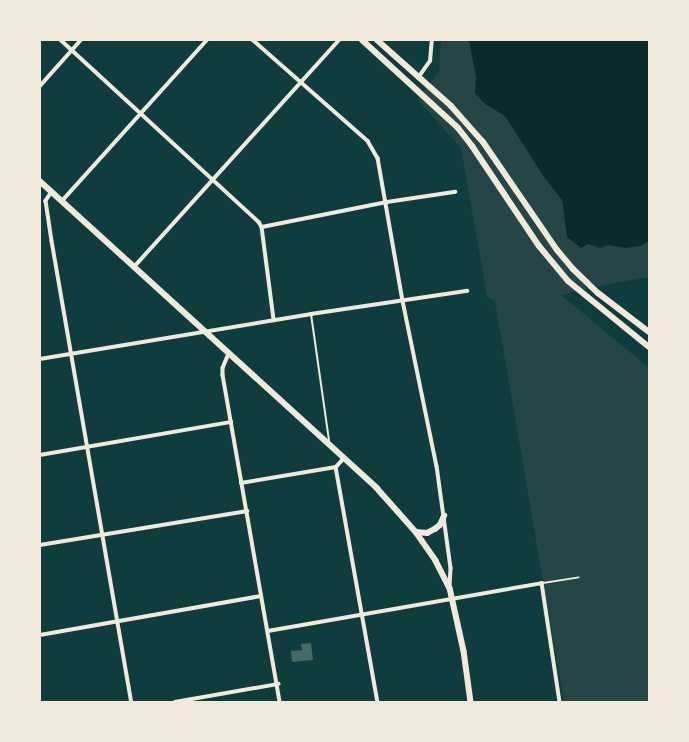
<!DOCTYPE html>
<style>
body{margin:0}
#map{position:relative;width:689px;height:742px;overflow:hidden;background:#0f3d3e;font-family:Karla,sans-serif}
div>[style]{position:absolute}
.green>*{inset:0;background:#244646}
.water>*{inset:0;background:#0a2a2b}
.building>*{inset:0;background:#486865}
.service>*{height:2px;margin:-1px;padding:0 1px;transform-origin:1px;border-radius:1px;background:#f1e9da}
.minor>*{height:3.5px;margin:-1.75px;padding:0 1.75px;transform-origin:1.75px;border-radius:1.75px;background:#f1e9da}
.secondary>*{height:5.5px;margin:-2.75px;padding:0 2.75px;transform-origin:2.75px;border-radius:2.75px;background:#f1e9da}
.primary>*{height:6px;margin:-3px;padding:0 3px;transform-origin:3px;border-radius:3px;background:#f1e9da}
span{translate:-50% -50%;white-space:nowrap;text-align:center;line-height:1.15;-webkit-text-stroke:3.5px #f1e9da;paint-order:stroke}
.frame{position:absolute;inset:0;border:41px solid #f1e9da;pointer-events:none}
</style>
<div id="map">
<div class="green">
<i style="clip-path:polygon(441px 40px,649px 40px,649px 277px,604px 285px,561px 295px,649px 368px,649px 702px,564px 702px,495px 301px,487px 296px,461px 148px,417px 99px,431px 83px,439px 70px)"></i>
</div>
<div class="water">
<i style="clip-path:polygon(469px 40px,649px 40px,649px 241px,640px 246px,626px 248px,608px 245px,600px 248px,588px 244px,581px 248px,567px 237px,562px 200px,544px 177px,505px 116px,485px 104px,475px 93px,476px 77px)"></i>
</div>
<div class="building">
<i style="clip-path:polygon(311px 643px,313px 660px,292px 662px,291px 651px,302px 650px,301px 644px)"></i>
</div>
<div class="service">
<i style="left:311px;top:314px;width:128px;rotate:81.9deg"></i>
<i style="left:543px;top:583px;width:36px;rotate:-9deg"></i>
</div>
<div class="minor">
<i style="left:61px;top:40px;width:269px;rotate:42.6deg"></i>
<i style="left:259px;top:222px;width:6px;rotate:59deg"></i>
<i style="left:262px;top:227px;width:94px;rotate:82.6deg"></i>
<i style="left:253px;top:40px;width:153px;rotate:41.3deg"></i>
<i style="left:368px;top:141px;width:20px;rotate:60deg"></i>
<i style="left:378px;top:158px;width:145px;rotate:80.1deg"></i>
<i style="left:403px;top:301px;width:168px;rotate:78.4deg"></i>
<i style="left:437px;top:466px;width:103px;rotate:82.2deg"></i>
<i style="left:451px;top:568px;width:17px;rotate:93deg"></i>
<i style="left:418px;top:78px;width:21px;rotate:-55deg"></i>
<i style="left:430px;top:61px;width:21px;rotate:-85deg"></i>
<i style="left:40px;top:86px;width:62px;rotate:-48.3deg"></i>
<i style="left:52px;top:192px;width:11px;rotate:124deg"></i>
<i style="left:46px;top:201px;width:40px;rotate:81.5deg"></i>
<i style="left:52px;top:241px;width:468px;rotate:80.2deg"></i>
<i style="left:62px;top:201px;width:217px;rotate:-48deg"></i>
<i style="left:262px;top:227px;width:127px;rotate:-11.3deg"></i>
<i style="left:387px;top:202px;width:69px;rotate:-8.4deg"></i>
<i style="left:134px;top:267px;width:306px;rotate:-47.9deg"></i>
<i style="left:229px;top:354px;width:15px;rotate:113deg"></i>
<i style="left:223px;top:368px;width:7px;rotate:90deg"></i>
<i style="left:223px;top:375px;width:332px;rotate:80.1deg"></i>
<i style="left:40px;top:359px;width:275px;rotate:-9.4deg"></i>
<i style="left:311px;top:314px;width:158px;rotate:-8.4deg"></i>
<i style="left:40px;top:455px;width:194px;rotate:-9.8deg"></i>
<i style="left:336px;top:467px;width:239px;rotate:79.9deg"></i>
<i style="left:241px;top:483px;width:96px;rotate:-9.6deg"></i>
<i style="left:336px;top:467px;width:12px;rotate:-48deg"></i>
<i style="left:40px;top:545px;width:210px;rotate:-9.3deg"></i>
<i style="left:268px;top:631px;width:278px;rotate:-9.9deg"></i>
<i style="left:542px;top:583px;width:120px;rotate:81.4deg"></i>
<i style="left:40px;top:635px;width:224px;rotate:-10deg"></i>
<i style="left:175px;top:702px;width:105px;rotate:-9.9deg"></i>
</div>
<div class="secondary">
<i style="left:40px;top:181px;width:456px;rotate:42.3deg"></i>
<i style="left:377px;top:488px;width:59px;rotate:48.4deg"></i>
<i style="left:416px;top:532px;width:35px;rotate:55deg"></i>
<i style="left:436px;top:561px;width:30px;rotate:63deg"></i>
<i style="left:450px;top:588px;width:65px;rotate:77.5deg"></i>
<i style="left:464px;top:651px;width:51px;rotate:82.2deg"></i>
<i style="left:416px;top:532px;width:11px;rotate:5deg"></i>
<i style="left:427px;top:533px;width:9px;rotate:-27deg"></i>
<i style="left:435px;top:529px;width:6px;rotate:-39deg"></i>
<i style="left:440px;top:525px;width:10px;rotate:-66deg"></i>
</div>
<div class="primary">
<i style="left:362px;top:40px;width:130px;rotate:42.5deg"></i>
<i style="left:458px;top:128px;width:23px;rotate:52deg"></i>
<i style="left:472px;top:146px;width:120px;rotate:56.2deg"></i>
<i style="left:539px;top:246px;width:45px;rotate:50.4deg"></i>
<i style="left:568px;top:281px;width:104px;rotate:39.2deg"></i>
<i style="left:377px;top:40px;width:99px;rotate:41.7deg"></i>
<i style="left:451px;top:106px;width:48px;rotate:48.4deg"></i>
<i style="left:483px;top:142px;width:131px;rotate:55.6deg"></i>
<i style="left:557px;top:250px;width:25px;rotate:50deg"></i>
<i style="left:573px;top:269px;width:35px;rotate:44deg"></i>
<i style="left:598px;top:293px;width:64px;rotate:37.4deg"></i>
</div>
<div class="frame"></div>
</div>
